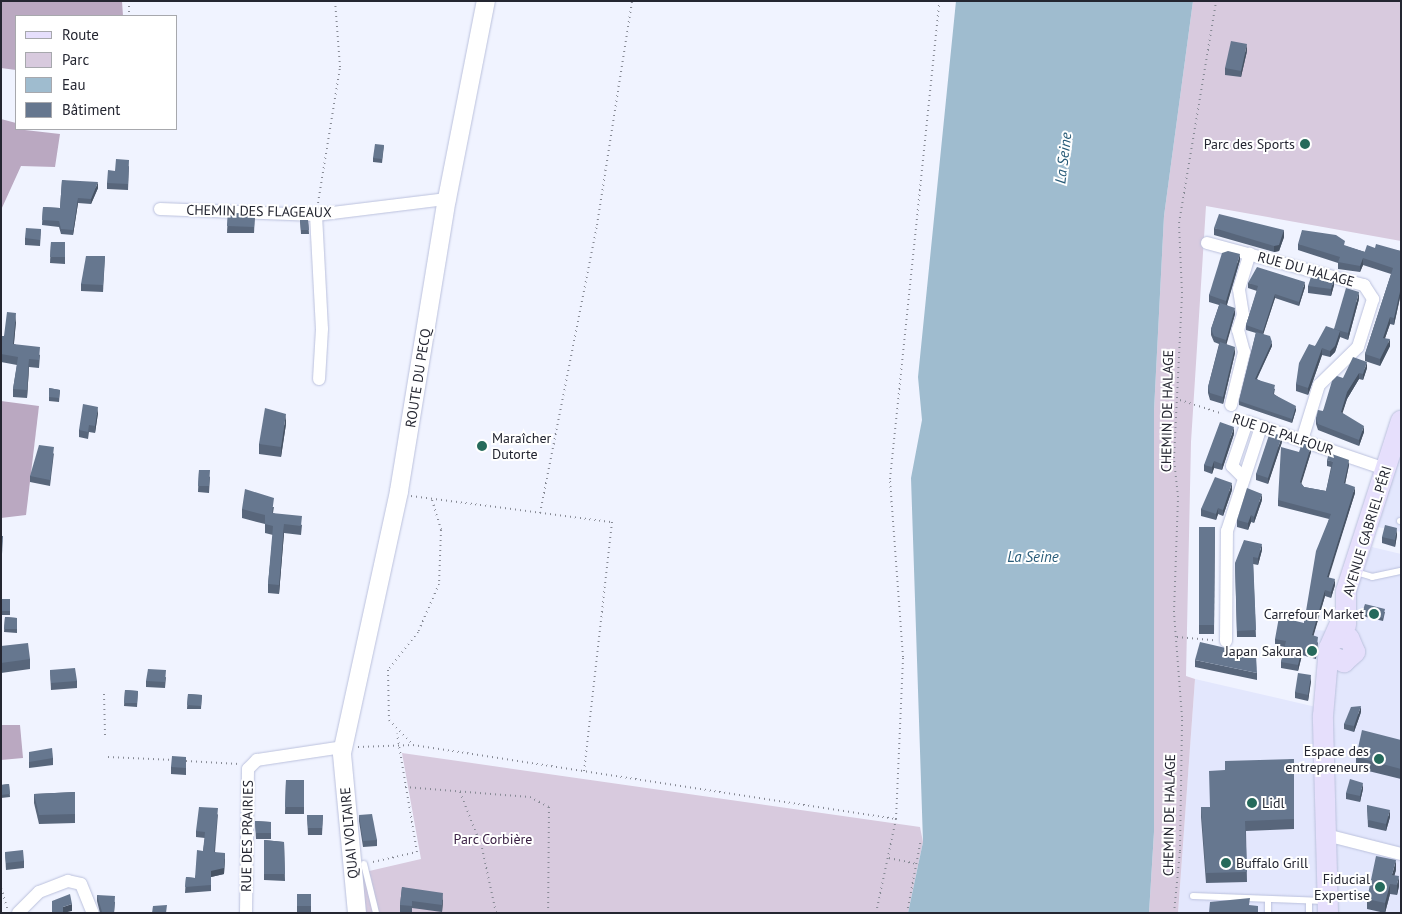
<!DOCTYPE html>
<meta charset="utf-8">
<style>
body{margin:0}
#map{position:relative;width:1402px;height:914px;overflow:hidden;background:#f0f3ff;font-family:"PT Sans",sans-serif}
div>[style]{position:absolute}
.built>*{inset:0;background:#e3e7fd}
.green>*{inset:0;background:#d8cade}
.forest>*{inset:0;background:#baa8c1}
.water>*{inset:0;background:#9fbccf}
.path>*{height:2px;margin-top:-1px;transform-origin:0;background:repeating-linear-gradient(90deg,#878a95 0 1px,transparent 0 5px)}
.roads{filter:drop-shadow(0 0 1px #bbc1dd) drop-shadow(0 0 1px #bbc1dd)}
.service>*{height:6px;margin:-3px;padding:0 3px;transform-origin:3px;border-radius:3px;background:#fff}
.minor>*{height:12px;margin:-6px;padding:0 6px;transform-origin:6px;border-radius:6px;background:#fff}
.secondary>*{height:18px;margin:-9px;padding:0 9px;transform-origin:9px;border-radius:9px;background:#fff}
.primary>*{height:20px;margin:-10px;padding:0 10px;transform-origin:10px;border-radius:10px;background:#e6dffc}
.wall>*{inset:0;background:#58667b}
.shaded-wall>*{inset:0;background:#475364}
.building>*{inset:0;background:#66778f}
.dots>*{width:14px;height:14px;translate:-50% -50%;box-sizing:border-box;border:2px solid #fff;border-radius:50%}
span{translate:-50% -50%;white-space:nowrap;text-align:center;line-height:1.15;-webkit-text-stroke:4px #fff;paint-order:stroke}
.poi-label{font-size:14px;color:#242631}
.right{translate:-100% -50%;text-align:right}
.left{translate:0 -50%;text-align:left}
.street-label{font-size:14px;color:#242631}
.park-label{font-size:14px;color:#381e42}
.water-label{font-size:15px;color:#285b78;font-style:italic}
.frame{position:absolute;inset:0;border:2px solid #242631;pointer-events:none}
.legend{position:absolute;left:15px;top:15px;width:162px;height:115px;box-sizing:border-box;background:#fff;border:1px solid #a7a8ad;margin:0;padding:6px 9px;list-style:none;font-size:15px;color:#242631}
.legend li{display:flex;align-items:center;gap:10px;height:25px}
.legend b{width:25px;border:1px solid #a7a8ad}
</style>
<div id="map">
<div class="built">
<i style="clip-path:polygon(1401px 450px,1401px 532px,1378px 527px)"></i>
<i style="clip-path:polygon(1372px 547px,1401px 554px,1401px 913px,1178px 913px,1195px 679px,1316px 707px,1334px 666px,1297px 653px,1303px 629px,1341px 632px)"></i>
</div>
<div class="green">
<i style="clip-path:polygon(1193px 1px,1401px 1px,1401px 241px,1206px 206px,1191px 442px,1186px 676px,1195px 679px,1178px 913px,1149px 913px,1154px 832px,1154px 411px,1164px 216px)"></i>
<i style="clip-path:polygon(402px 753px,920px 827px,923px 842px,908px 913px,357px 913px,352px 875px,421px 859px)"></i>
</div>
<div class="forest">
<i style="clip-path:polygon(1px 1px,122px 1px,123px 16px,16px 16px,16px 70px,1px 68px)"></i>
<i style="clip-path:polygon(1px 119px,16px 123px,16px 129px,60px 134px,55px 167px,21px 166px,1px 210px)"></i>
<i style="clip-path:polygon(1px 401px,39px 406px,26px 515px,1px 518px)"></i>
<i style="clip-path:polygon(1px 725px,20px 725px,23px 758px,1px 760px)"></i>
</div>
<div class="water">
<i style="clip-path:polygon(956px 1px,1193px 1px,1164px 216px,1154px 411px,1154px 832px,1149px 913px,908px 913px,923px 842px,911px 478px,922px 420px,918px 377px)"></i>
</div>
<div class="path">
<i style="left:129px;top:1px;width:15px;rotate:90deg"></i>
<i style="left:318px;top:203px;width:138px;rotate:-80.8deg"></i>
<i style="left:340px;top:67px;width:66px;rotate:-94.3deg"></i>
<i style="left:1180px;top:400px;width:45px;rotate:18deg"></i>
<i style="left:411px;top:496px;width:203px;rotate:7.4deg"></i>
<i style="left:612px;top:522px;width:251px;rotate:96.4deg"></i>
<i style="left:432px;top:500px;width:31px;rotate:73deg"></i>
<i style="left:441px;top:530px;width:54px;rotate:92.1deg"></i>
<i style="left:439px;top:584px;width:52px;rotate:113.6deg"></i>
<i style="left:418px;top:632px;width:48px;rotate:128.3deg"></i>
<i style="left:388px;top:670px;width:50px;rotate:88.9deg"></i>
<i style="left:389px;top:720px;width:35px;rotate:46deg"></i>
<i style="left:413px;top:745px;width:489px;rotate:8.7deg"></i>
<i style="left:540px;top:513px;width:294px;rotate:-78.8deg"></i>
<i style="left:597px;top:225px;width:227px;rotate:-81.1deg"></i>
<i style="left:1177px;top:637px;width:37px;rotate:5deg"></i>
<i style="left:104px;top:694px;width:42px;rotate:88.6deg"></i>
<i style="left:358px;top:747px;width:55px;rotate:-2.1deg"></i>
<i style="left:108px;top:757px;width:66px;rotate:2.6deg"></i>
<i style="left:186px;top:761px;width:53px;rotate:3.2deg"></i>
<i style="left:405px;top:787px;width:125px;rotate:4.6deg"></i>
<i style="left:530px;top:797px;width:21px;rotate:28deg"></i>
<i style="left:549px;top:807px;width:106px;rotate:90.5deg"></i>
<i style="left:460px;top:792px;width:60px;rotate:68.6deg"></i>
<i style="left:482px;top:848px;width:66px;rotate:77.8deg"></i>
<i style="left:889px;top:858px;width:30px;rotate:12deg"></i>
<i style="left:373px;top:862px;width:45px;rotate:-12.8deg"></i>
<i style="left:417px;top:852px;width:120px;rotate:-99.6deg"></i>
<i style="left:1px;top:888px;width:21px;rotate:73deg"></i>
<i style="left:876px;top:913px;width:96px;rotate:-78deg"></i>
<i style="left:896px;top:819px;width:162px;rotate:-87.5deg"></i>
<i style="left:903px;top:657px;width:178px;rotate:-94.2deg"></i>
<i style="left:890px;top:479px;width:481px;rotate:-84.1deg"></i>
<i style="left:907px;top:913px;width:75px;rotate:-79.3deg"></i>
<i style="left:1174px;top:913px;width:62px;rotate:-84.5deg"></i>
<i style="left:1180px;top:851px;width:134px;rotate:-89.1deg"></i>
<i style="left:1182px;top:717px;width:105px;rotate:-94.4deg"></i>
<i style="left:1174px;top:612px;width:115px;rotate:-88deg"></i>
<i style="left:1178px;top:497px;width:39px;rotate:-96deg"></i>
<i style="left:1174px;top:458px;width:165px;rotate:-87.2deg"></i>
<i style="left:1182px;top:293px;width:70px;rotate:-92.5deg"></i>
<i style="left:1179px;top:223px;width:225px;rotate:-80.5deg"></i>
</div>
<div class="roads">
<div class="service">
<i style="left:1400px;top:521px;width:1px"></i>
<i style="left:1356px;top:572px;width:17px;rotate:17deg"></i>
<i style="left:1372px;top:577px;width:30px;rotate:-12deg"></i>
<i style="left:364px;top:864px;width:50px;rotate:76.2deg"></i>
<i style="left:1193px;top:896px;width:132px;rotate:2.2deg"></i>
<i style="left:1309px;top:901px;width:12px;rotate:90deg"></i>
<i style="left:1268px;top:913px;width:14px;rotate:-90deg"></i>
</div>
<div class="minor">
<i style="left:160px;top:209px;width:156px;rotate:2.2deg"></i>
<i style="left:316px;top:215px;width:132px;rotate:-7deg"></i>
<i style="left:316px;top:215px;width:114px;rotate:87deg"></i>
<i style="left:322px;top:329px;width:50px;rotate:93.4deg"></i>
<i style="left:1207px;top:243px;width:163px;rotate:15deg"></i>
<i style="left:1364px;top:285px;width:17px;rotate:57deg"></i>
<i style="left:1373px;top:299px;width:50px;rotate:107.4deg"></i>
<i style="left:1358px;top:347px;width:54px;rotate:135.7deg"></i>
<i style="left:1319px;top:385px;width:58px;rotate:107.2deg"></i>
<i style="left:1231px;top:405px;width:55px;rotate:-76.2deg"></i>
<i style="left:1244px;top:352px;width:23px;rotate:-105deg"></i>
<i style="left:1238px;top:330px;width:16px;rotate:-72deg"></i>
<i style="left:1243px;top:315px;width:26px;rotate:-99deg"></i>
<i style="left:1239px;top:289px;width:37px;rotate:-73deg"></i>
<i style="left:1244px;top:478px;width:17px;rotate:-135deg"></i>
<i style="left:1232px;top:466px;width:46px;rotate:-71.2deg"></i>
<i style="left:1247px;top:422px;width:146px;rotate:18.8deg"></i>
<i style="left:1226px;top:641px;width:110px;rotate:-89.5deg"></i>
<i style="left:1227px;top:531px;width:109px;rotate:-71.9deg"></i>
<i style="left:1326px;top:835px;width:77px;rotate:14.2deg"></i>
<i style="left:18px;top:913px;width:30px;rotate:-45deg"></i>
<i style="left:39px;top:892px;width:31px;rotate:-21deg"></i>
<i style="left:68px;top:881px;width:13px;rotate:13deg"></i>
<i style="left:81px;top:884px;width:31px;rotate:68deg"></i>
<i style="left:246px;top:913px;width:144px;rotate:-89.2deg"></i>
<i style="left:248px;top:769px;width:13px;rotate:-45deg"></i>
<i style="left:257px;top:760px;width:87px;rotate:-8.6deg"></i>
</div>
<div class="secondary">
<i style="left:357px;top:913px;width:161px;rotate:-95.4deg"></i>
<i style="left:342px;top:753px;width:268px;rotate:-77.7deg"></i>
<i style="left:399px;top:491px;width:296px;rotate:-80.7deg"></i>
<i style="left:447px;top:199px;width:202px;rotate:-78.9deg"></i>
</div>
<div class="primary">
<i style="left:1346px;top:625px;width:34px;rotate:-90deg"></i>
<i style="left:1346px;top:591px;width:179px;rotate:-72.1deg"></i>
<i style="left:1330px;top:655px;width:16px;rotate:27deg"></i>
<i style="left:1344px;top:662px;width:15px;rotate:-42deg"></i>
<i style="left:1355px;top:652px;width:15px;rotate:-113deg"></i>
<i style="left:1349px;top:638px;width:14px;rotate:180deg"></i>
<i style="left:1328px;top:913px;width:197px;rotate:-91.5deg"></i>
<i style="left:1323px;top:716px;width:68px;rotate:-85deg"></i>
<i style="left:1329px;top:648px;width:39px;rotate:-66deg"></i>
</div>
</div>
<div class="wall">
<i style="clip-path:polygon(1247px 51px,1241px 77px,1225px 75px,1225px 68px)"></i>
<i style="clip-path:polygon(384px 145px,382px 163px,373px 162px,373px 158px)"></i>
<i style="clip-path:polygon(129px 166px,128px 190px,107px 189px,107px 183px,115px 171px)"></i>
<i style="clip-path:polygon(62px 180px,98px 188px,91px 204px,78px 203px,73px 235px,61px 234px,59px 227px,42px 225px,43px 207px,60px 208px)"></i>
<i style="clip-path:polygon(228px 213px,255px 214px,254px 233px,227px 233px)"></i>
<i style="clip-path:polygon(300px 220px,308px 220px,309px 234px,301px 234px)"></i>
<i style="clip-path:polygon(1214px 228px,1284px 237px,1279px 251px,1274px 252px,1214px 235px)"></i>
<i style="clip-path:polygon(41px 229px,40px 246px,25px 245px,25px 238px)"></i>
<i style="clip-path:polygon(51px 242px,65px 242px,65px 264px,50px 263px)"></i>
<i style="clip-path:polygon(1298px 244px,1345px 246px,1365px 252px,1375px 248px,1401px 251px,1401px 293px,1394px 325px,1390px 324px,1385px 338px,1390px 346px,1380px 366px,1365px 361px,1365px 354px,1391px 274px,1363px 265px,1360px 272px,1338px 269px,1338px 263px,1298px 250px)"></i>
<i style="clip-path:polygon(105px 256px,103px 292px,81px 291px,81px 284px)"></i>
<i style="clip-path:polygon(1240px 260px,1227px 305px,1235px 314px,1226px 344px,1235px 353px,1223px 404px,1210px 400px,1208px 393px,1208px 387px,1219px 344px,1214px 342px,1211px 335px,1211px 329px,1219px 305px,1209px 302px,1209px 295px)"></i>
<i style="clip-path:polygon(1248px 283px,1305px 287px,1299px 306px,1275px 298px,1263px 334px,1272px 346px,1257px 379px,1275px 389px,1274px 394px,1296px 410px,1292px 423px,1239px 405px,1239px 401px,1256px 333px,1246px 330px,1246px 325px,1257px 291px,1248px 288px)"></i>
<i style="clip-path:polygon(1334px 285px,1331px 296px,1308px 293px,1308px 286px)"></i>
<i style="clip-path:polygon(1359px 299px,1348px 340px,1340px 337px,1335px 352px,1330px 357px,1322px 355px,1308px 395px,1296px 391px,1296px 384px,1315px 346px,1334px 329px)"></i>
<i style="clip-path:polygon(16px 321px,14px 344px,40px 355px,39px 368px,29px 367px,27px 398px,13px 397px,13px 389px,17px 365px,1px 362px,1px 336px,4px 336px)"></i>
<i style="clip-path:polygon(1367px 368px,1363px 380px,1359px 379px,1347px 399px,1342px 413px,1364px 432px,1359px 446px,1318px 430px,1316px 424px,1316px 418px,1323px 411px,1343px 378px)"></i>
<i style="clip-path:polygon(49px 388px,60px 390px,59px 402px,49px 401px)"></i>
<i style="clip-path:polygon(98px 413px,95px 433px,89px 432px,88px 439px,79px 437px,79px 430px)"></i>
<i style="clip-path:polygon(286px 424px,281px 457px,259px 454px,259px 444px)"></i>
<i style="clip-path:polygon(1234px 434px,1222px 470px,1214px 468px,1212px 474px,1204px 471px,1204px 465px)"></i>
<i style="clip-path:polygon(1282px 442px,1268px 484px,1256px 480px,1256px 474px)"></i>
<i style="clip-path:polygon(1299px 452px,1311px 452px,1301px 483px,1304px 487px,1326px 491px,1331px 467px,1327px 466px,1327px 460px,1349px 465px,1345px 484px,1355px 493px,1328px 577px,1335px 585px,1331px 598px,1325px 596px,1313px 636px,1318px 643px,1316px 659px,1302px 655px,1298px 671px,1281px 668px,1281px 662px,1285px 647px,1275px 645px,1275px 639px,1304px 623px,1329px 519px,1278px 506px,1278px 500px)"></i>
<i style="clip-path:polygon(54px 453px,50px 486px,30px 482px,30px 476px)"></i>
<i style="clip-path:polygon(199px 470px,210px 477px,209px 493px,198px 492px)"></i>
<i style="clip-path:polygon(1232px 490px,1223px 516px,1218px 514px,1216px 520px,1201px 516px,1201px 509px)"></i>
<i style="clip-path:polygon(1262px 500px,1254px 523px,1251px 522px,1248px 530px,1237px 527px,1237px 520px)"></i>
<i style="clip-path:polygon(274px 507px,273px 513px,302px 525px,301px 535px,284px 533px,279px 594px,268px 593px,268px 584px,273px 535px,265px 533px,265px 524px,242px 518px,242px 509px)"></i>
<i style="clip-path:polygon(1199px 527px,1215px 527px,1214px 634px,1199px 634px)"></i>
<i style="clip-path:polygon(1397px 535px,1395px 547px,1382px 543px,1382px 537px)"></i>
<i style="clip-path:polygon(1262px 550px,1258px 565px,1253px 564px,1256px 637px,1237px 637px,1235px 563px)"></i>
<i style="clip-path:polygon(1px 599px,10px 599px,10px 615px,1px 615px)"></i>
<i style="clip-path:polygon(1385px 612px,1383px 621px,1362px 616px,1362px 613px)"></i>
<i style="clip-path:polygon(5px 617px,17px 618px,17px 633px,4px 632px)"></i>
<i style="clip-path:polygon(1px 646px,30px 659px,30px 669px,1px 673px)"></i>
<i style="clip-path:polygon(1195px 660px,1257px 673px,1257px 680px,1195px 667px)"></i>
<i style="clip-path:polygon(50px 670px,77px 681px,77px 688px,51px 690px)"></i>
<i style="clip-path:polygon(166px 677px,165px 688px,146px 687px,146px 681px)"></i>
<i style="clip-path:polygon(1311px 681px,1308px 701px,1295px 698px,1295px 692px)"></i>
<i style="clip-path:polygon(125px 690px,138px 691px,137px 707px,124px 706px)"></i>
<i style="clip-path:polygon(188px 694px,202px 695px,201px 709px,187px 709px)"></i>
<i style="clip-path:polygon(1361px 712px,1354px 732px,1344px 729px,1344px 724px)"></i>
<i style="clip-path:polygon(1401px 740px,1401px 779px,1356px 768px,1356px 757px)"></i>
<i style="clip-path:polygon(29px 752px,53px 758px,53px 765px,29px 768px)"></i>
<i style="clip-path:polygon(186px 757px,186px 775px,171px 774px,171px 767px)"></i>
<i style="clip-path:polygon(1294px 759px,1294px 829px,1246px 831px,1247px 882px,1206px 883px,1201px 817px,1201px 807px,1210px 807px,1225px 770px)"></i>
<i style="clip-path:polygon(286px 780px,304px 780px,304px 814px,285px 814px)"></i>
<i style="clip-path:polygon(9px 784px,10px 797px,1px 798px,1px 785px)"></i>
<i style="clip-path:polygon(1363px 789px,1360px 802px,1346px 799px,1346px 793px)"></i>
<i style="clip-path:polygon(75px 792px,75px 823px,39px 824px,34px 803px,34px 794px)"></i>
<i style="clip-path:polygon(1367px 805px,1390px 817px,1386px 831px,1368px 827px)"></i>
<i style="clip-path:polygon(218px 814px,215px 852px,225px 859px,224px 874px,211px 877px,211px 891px,185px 893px,186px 877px,195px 878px,203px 851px,205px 838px,196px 837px,196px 831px)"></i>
<i style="clip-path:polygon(307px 815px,323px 815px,322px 835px,308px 835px)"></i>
<i style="clip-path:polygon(359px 815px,377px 840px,377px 846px,363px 847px,359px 821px)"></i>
<i style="clip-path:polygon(255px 821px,271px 822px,271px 839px,256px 839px)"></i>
<i style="clip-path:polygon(264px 840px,284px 842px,285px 881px,264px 880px)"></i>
<i style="clip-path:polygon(5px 852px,24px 861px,24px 868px,6px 870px)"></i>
<i style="clip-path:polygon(1396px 870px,1394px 875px,1399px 886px,1397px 895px,1390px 894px,1385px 913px,1367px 909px,1367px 899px)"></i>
<i style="clip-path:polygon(402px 887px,443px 900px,442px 912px,412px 908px,412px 913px,400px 912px,400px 905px)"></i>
<i style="clip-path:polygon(297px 894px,311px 894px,311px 913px,297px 913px)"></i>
<i style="clip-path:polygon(97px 895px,115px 902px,114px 913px,100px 913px,97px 901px)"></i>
</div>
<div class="shaded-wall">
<i style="clip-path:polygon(1247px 44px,1247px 51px,1241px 77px,1241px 71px)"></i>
<i style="clip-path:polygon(98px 182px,98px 188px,91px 204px,91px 199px)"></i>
<i style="clip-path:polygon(78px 198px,78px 203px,73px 235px,73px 230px)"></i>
<i style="clip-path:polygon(1284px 230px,1284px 237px,1279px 251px,1274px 252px,1274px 246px)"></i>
<i style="clip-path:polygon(1240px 254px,1240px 260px,1226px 307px,1226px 301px)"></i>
<i style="clip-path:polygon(1363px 258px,1363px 265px,1360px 272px,1360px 266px)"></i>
<i style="clip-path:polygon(1334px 279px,1334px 285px,1331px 296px,1331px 289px)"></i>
<i style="clip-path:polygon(1305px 282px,1305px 287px,1299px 306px,1299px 302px)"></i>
<i style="clip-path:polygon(1401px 287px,1401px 293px,1394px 325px,1394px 318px)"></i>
<i style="clip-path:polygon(1359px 292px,1359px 299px,1348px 340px,1348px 333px)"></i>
<i style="clip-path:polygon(1275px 294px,1275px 298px,1263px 335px,1263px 331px)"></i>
<i style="clip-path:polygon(1235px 308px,1235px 314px,1226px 346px,1226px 340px)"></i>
<i style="clip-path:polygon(16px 313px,16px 321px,13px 352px,13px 344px)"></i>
<i style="clip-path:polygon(1390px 317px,1390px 324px,1383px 344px,1383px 338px)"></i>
<i style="clip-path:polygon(1340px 331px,1340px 337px,1335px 352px,1330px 357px,1330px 351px)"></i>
<i style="clip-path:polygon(1390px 339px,1390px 346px,1380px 366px,1380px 359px)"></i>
<i style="clip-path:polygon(1272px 342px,1272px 346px,1255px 382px,1255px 379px)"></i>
<i style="clip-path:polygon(1235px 347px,1235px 353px,1223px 404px,1223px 397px)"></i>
<i style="clip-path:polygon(1322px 348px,1322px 355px,1308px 395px,1308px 388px)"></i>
<i style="clip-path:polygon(29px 359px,29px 367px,27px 398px,27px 390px)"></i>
<i style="clip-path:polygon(1367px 362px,1367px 368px,1363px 380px,1363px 374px)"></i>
<i style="clip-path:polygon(1359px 373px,1359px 379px,1347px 399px,1341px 418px,1341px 412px,1347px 392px)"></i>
<i style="clip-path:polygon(1296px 406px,1296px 410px,1292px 423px,1292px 419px)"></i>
<i style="clip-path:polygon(98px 407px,98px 413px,95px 433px,95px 426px)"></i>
<i style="clip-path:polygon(286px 414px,286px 424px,281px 457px,281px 447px)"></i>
<i style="clip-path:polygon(1364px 426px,1364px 432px,1359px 446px,1359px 440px)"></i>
<i style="clip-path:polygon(1234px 427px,1234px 434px,1222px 470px,1222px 464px)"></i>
<i style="clip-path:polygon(1282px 436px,1282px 442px,1268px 484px,1268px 478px)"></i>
<i style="clip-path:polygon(1311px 446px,1311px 452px,1300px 488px,1300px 482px)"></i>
<i style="clip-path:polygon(1349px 460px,1349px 465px,1344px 489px,1344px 483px)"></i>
<i style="clip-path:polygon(1214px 461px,1214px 468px,1212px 474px,1212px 467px)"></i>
<i style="clip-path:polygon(1232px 483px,1232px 490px,1223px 516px,1223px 510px)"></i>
<i style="clip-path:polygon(1355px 487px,1355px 493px,1327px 583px,1327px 577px)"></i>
<i style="clip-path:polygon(1262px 494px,1262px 500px,1254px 523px,1254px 517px)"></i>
<i style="clip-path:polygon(1218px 508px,1218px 514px,1216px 520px,1216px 514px)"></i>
<i style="clip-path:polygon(1251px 515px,1251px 522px,1248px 530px,1248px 523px)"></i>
<i style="clip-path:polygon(284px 524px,284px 533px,279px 594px,279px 585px)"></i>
<i style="clip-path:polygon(1397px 528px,1397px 535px,1395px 547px,1395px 540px)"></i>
<i style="clip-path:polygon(1262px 544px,1262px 550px,1258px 565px,1258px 558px)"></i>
<i style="clip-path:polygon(1335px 579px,1335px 585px,1331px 598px,1331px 592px)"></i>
<i style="clip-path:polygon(1325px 590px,1325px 596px,1312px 641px,1312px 635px)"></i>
<i style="clip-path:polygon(1302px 649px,1302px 655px,1298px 671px,1298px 665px)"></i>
<i style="clip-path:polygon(1311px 675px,1311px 681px,1308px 701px,1308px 695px)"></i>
<i style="clip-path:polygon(1361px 706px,1361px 712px,1354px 732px,1354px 726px)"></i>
<i style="clip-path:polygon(1363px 783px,1363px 789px,1360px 802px,1360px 796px)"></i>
<i style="clip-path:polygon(1390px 810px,1390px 817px,1386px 831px,1386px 824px)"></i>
<i style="clip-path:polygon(225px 853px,224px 874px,211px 877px,211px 891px,211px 871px)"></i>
<i style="clip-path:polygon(1396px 860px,1396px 870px,1392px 885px,1392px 875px)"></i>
<i style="clip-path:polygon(1399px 876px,1399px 886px,1397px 895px,1397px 885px)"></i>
<i style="clip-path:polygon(1390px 884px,1390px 894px,1385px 913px,1385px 903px)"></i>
<i style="clip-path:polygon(443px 893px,443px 900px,442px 912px,442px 905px)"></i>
<i style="clip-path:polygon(72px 904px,72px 911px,63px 913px,63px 907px)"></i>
</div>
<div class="building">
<i style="clip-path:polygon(1231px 41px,1247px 44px,1241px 71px,1225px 68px)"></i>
<i style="clip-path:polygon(375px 144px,384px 145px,382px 159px,373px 158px)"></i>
<i style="clip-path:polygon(116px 159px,129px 160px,128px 184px,107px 183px,108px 170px,115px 171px)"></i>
<i style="clip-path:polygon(62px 180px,98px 182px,91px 199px,78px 198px,73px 230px,61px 229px,59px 221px,42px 220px,43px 207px,60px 208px)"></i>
<i style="clip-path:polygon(228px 213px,255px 214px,254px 227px,227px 226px)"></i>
<i style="clip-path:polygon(1219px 214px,1284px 230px,1279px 245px,1274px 246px,1214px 228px)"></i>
<i style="clip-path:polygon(300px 220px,308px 220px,309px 230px,301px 230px)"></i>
<i style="clip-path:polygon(26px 228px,41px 229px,40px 240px,25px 238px)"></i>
<i style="clip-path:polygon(1302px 230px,1336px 235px,1345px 241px,1344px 245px,1365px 252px,1363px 257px,1367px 245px,1375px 248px,1376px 244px,1401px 251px,1401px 287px,1394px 318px,1390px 317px,1383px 338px,1390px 339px,1380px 359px,1365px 354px,1393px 268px,1363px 258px,1360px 266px,1338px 262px,1340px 257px,1298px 244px)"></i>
<i style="clip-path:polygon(51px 242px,65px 242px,65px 257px,50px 257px)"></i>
<i style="clip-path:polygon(1228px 251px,1240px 254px,1226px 301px,1209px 295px,1222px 253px)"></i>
<i style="clip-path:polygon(86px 256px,105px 256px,103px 285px,81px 284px)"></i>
<i style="clip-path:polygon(1257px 267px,1305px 282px,1299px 302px,1275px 294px,1263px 331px,1246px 325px,1258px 286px,1248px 283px)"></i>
<i style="clip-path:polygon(1312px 274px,1334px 279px,1331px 289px,1308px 286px)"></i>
<i style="clip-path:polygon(1346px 288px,1359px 292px,1348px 333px,1334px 329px)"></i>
<i style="clip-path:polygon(1220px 303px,1235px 308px,1226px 340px,1214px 336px,1211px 329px)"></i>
<i style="clip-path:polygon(7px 312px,16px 313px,13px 344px,40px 347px,39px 360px,29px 359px,27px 390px,13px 389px,18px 357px,1px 354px,1px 336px,4px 336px)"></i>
<i style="clip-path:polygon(1326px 326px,1340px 331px,1335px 346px,1330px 351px,1322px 348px,1308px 388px,1296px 384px,1299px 363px,1309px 344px,1315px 346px)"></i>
<i style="clip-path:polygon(1256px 332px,1270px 336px,1272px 342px,1255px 379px,1275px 385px,1273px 394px,1296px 406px,1292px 419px,1239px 401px)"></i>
<i style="clip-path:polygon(1220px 342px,1235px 347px,1223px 397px,1210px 393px,1208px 387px)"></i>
<i style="clip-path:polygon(1353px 357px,1367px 362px,1363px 374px,1359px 373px,1347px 392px,1341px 412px,1364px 426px,1359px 440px,1318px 424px,1316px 418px,1318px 410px,1323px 411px,1332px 381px,1337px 376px,1343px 378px)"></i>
<i style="clip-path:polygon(49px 388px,60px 390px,59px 398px,49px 397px)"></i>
<i style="clip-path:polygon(83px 404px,98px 407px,95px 426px,89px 425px,88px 432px,79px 430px)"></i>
<i style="clip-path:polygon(265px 408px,286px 414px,281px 447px,259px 444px)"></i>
<i style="clip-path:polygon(1220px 422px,1234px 427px,1222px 464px,1214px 461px,1212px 467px,1204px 465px)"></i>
<i style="clip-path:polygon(1270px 432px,1282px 436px,1268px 478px,1256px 474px)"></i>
<i style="clip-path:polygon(1302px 443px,1311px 446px,1300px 482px,1304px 487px,1326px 491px,1333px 462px,1327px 460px,1329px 453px,1349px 460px,1344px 483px,1355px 487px,1327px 577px,1335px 579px,1331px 592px,1325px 590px,1312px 635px,1318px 637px,1316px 653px,1302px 649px,1298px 665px,1281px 662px,1286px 641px,1275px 639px,1279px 617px,1304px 623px,1316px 551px,1331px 514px,1278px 500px,1281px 447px,1299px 452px)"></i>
<i style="clip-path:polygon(39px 445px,54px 447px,50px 480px,30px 476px)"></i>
<i style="clip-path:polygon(199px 470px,210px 470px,209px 486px,198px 486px)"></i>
<i style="clip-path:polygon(1215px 477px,1232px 483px,1223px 510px,1218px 508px,1216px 514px,1201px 509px)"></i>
<i style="clip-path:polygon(1247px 488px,1262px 494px,1254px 517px,1251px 515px,1248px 523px,1237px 520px)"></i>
<i style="clip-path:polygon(245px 489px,274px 498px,272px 513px,302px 516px,301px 526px,284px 524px,279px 585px,268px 584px,273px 526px,265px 524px,265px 515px,242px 509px)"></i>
<i style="clip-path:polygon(1385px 525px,1397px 528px,1395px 540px,1382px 537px)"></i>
<i style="clip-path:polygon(1199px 527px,1215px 527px,1214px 625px,1199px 625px)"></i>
<i style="clip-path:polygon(1px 536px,3px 536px,2px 554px,1px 554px)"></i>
<i style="clip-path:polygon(1244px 540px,1262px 544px,1258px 558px,1253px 557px,1256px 630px,1237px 631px,1235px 563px)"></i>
<i style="clip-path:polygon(1px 599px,10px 599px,10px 611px,1px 611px)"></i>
<i style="clip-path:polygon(1365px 604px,1385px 609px,1383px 618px,1362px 613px)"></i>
<i style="clip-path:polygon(5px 617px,17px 618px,17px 629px,4px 629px)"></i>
<i style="clip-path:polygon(1200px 642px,1256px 655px,1257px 673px,1195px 660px)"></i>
<i style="clip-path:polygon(28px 643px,30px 659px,1px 663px,1px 646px)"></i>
<i style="clip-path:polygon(75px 668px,77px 681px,51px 683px,50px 670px)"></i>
<i style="clip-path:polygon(148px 669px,166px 670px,165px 682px,146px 681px)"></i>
<i style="clip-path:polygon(1298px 673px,1311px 675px,1308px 695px,1295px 692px)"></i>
<i style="clip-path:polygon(125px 690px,138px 691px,137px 703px,124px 703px)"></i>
<i style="clip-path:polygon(188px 694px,202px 695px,201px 706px,187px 705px)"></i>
<i style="clip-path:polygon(1361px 706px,1354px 726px,1344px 724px,1351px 707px)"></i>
<i style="clip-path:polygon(1362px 730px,1401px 740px,1401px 769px,1356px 757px)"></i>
<i style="clip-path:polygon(52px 748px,53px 758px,29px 762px,29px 752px)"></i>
<i style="clip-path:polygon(172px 756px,186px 757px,186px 768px,171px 767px)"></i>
<i style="clip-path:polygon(1294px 759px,1294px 819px,1245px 821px,1247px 872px,1206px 873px,1201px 807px,1210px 807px,1209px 771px,1225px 770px,1225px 761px)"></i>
<i style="clip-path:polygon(1350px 779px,1363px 783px,1360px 796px,1346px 793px)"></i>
<i style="clip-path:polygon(286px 780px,304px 780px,304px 807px,285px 807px)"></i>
<i style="clip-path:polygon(9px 784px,10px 794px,1px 795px,1px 785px)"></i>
<i style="clip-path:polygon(75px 792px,75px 814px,39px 815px,34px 794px)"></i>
<i style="clip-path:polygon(1367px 805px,1390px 810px,1386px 824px,1368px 820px)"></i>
<i style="clip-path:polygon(199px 807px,218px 808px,214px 852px,225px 853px,224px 868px,211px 871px,211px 885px,185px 887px,186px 877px,195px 878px,197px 850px,203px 851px,205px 832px,196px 831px)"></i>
<i style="clip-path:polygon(372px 814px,377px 840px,363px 841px,359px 815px)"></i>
<i style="clip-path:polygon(307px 815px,323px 815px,322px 828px,308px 828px)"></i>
<i style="clip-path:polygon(255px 821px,271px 822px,271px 833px,256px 833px)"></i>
<i style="clip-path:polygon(264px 840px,284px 842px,285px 874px,264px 874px)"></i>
<i style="clip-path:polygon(23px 850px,24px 861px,6px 863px,5px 852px)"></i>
<i style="clip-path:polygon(1376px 856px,1396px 860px,1392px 875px,1399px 876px,1397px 885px,1390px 884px,1385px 903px,1367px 899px)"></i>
<i style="clip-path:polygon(402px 887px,443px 893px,442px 905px,412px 901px,412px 906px,400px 905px)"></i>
<i style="clip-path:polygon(70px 894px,72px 904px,63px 907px,63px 913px,52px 913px,52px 901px)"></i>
<i style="clip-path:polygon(297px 894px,311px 894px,311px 906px,297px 906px)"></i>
<i style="clip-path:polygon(97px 895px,115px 896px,114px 913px,102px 912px)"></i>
<i style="clip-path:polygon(1250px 898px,1249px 905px,1258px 906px,1258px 913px,1209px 913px,1210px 902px)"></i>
<i style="clip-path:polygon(167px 905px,166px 913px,152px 913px,153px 906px)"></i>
</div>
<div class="dots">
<i style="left:1305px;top:144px;background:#266a5b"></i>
<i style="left:482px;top:446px;background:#266a5b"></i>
<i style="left:1374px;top:614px;background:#266a5b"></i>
<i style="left:1312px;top:651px;background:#266a5b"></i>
<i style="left:1379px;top:759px;background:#266a5b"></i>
<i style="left:1252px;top:803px;background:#266a5b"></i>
<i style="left:1226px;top:863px;background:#266a5b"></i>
<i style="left:1380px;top:887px;background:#266a5b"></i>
</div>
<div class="poi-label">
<span class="right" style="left:1295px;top:144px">Parc des Sports</span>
<span class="left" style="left:492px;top:446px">Maraîcher<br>Dutorte</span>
<span class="right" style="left:1364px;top:614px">Carrefour Market</span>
<span class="right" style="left:1302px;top:651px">Japan Sakura</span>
<span class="right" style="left:1369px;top:759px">Espace des<br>entrepreneurs</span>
<span class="left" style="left:1262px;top:803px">Lidl</span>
<span class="left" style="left:1236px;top:863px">Buffalo Grill</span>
<span class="right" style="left:1370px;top:887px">Fiducial<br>Expertise</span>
</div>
<div class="street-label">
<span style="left:259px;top:211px;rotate:1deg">CHEMIN DES FLAGEAUX</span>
<span style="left:1306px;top:269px;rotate:15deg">RUE DU HALAGE</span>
<span style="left:418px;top:378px;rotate:-81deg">ROUTE DU PECQ</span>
<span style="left:1167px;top:411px;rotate:-89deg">CHEMIN DE HALAGE</span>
<span style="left:1283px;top:434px;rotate:18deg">RUE DE PALFOUR</span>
<span style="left:1367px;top:531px;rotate:-73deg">AVENUE GABRIEL PÉRI</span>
<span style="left:1169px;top:815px;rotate:-89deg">CHEMIN DE HALAGE</span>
<span style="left:349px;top:833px;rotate:-95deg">QUAI VOLTAIRE</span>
<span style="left:247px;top:836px;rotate:-89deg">RUE DES PRAIRIES</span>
</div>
<div class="park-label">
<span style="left:493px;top:839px">Parc Corbière</span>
</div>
<div class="water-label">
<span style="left:1063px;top:158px;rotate:-83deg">La Seine</span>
<span style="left:1033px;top:557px">La Seine</span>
</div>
<div class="frame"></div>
<ul class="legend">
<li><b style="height:6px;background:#e6dffc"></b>Route</li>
<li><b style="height:14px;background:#d8cade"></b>Parc</li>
<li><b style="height:14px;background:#9fbccf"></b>Eau</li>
<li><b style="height:14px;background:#66778f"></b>Bâtiment</li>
</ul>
</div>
